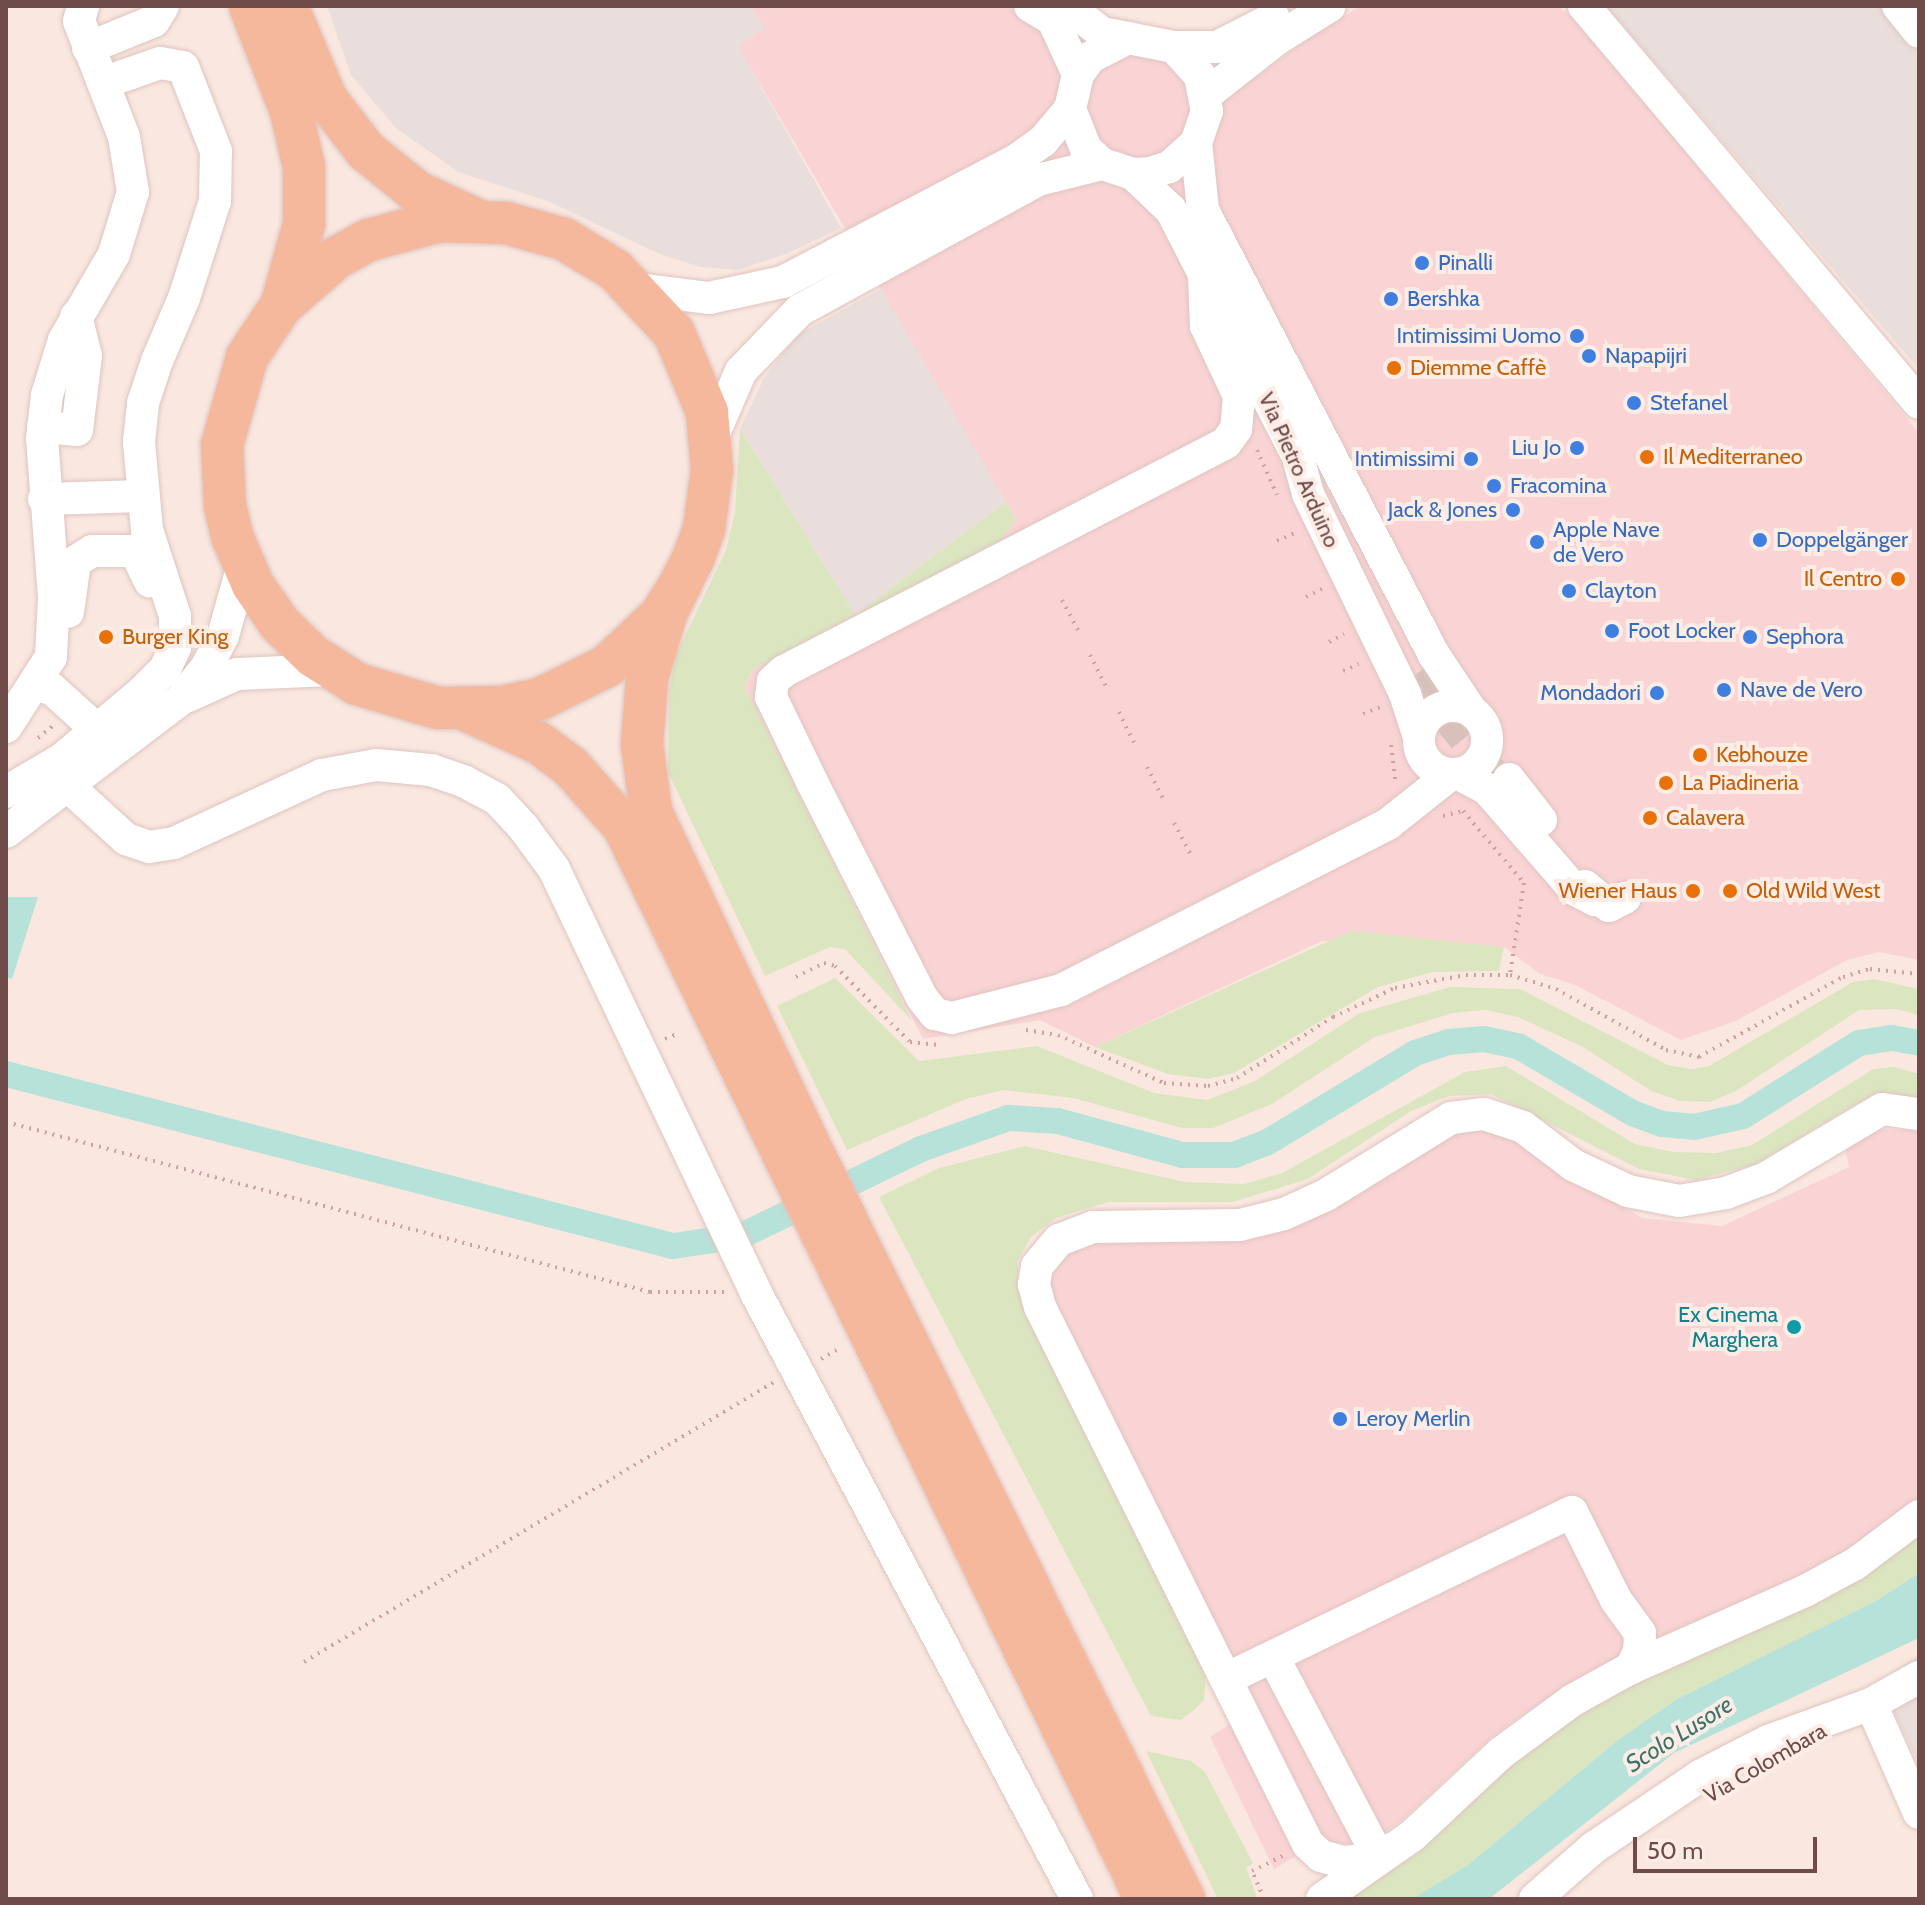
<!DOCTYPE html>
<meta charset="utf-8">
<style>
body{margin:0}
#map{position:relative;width:1925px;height:1905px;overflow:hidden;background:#fae8e0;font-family:Cabin,sans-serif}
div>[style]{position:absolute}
.commercial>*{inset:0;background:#fad4d5}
.industrial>*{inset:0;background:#e9dedb}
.green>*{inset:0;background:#dbe6c0}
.water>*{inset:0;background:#b7e2da}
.canal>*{height:26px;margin:-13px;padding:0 13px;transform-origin:13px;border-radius:13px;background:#b7e2da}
.minor-tunnel>*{height:32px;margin-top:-16px;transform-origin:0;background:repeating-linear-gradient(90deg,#d7c1ba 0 32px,transparent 0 48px)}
.path>*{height:4px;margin-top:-2px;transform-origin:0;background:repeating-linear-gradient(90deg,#d2a19e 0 2px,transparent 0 8px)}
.roads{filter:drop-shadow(0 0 2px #dfc4c0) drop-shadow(0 0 2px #dfc4c0)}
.minor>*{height:32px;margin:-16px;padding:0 16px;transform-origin:16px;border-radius:16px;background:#fff}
.minor>.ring{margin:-16px;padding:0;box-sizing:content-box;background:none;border:32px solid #fff;border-radius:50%}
.major>*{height:42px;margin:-21px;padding:0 21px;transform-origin:21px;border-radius:21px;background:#f5b89c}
.dots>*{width:22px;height:22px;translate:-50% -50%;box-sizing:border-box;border:4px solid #feede6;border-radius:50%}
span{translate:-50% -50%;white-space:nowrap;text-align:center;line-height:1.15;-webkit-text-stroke:8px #feede6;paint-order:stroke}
.shop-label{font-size:22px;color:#366cbe}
.left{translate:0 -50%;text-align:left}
.right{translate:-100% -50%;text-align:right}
.food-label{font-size:22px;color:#c56008}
.street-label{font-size:22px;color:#6f4b49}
.culture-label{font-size:22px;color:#0d838f}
.water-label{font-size:24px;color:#3f746c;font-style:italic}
.frame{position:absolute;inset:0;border:8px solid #6f4b49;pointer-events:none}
.scale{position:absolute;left:1633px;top:1837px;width:184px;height:36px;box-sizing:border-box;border:4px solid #6f4b49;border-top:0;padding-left:10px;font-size:24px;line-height:28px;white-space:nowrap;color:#6f4b49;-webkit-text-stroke:6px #feede6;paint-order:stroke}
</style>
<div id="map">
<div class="commercial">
<i style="clip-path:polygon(750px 6px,1057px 6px,1135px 32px,1229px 97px,1320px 30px,1361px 6px,1558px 6px,1576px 21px,1919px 433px,1919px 960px,1879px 952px,1847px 960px,1736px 1021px,1681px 1040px,1575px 985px,1540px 974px,1504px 947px,1322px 941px,1095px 1047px,1040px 1020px,923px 1039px,745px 688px,752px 670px,999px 542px,1016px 519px,737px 45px,765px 28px)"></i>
<i style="clip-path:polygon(1467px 1125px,1502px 1131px,1642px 1218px,1722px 1226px,1849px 1167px,1845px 1149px,1878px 1129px,1919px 1131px,1919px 1499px,1886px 1527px,1810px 1572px,1631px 1651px,1538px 1704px,1492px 1737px,1402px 1820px,1363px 1847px,1323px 1840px,1274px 1869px,1210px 1737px,1253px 1709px,1065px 1329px,1050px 1289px,1051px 1277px,1069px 1251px,1109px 1239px,1230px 1240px)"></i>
</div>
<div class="industrial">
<i style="clip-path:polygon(327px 6px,750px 6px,765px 28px,738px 46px,841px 228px,786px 254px,738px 270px,701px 267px,662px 255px,550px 202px,458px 172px,396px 128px,351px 75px)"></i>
<i style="clip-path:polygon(1606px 6px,1919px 6px,1919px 369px)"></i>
<i style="clip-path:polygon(881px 289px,1006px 502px,855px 615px,740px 429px,764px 378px,797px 335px)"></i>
<i style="clip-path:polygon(1919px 1655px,1919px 1766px,1880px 1681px)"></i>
</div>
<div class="green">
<i style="clip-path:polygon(740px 429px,855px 615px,1006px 502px,1016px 519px,999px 542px,928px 578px,926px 586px,752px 670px,745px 687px,912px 1021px,845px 949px,830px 947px,765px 976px,668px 772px,669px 689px,677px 653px,726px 550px,735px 512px)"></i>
<i style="clip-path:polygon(1351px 931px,1504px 947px,1499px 971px,1433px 972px,1378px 987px,1234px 1073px,1208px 1079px,1168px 1074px,1095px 1047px)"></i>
<i style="clip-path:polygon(835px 978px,919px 1061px,1037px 1046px,1154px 1093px,1207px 1100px,1255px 1081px,1360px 1013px,1450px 987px,1520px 989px,1668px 1065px,1692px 1069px,1709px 1066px,1853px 982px,1874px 979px,1919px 989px,1919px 1015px,1897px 1009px,1859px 1010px,1736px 1091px,1710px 1102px,1680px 1101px,1651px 1091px,1583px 1047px,1518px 1017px,1486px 1010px,1453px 1013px,1375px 1037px,1272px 1104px,1213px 1128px,1182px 1128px,1073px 1098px,1003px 1090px,966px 1099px,847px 1150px,777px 1006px)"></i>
<i style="clip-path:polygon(1506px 1066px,1635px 1144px,1674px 1152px,1716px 1153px,1752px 1145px,1873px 1069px,1895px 1067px,1919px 1074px,1919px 1102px,1883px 1096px,1861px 1101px,1756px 1164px,1696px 1180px,1639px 1169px,1491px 1094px,1449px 1096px,1411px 1111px,1308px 1179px,1233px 1202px,1108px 1202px,1056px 1218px,1031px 1237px,1017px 1262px,1023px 1296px,1206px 1672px,1204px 1700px,1194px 1710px,1181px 1720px,1151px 1716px,879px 1197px,939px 1168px,1025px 1146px,1185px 1182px,1244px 1184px,1282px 1173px,1465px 1072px)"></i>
<i style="clip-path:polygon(1919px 1532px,1919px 1573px,1879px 1599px,1677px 1699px,1618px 1740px,1468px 1865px,1422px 1894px,1412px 1899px,1340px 1899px,1417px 1854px,1515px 1759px,1583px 1710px)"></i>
<i style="clip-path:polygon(1146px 1751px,1191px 1761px,1205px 1772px,1253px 1863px,1246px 1868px,1258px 1899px,1218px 1899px)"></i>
</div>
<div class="water">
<i style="clip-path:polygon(6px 897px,38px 897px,12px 979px,6px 977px)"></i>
<i style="clip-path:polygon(1919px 1573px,1919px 1638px,1674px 1753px,1489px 1899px,1412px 1899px,1468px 1865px,1618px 1740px,1677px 1699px,1879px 1599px)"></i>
</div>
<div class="canal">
<i style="left:6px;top:1074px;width:689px;rotate:14.46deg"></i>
<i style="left:673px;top:1246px;width:69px;rotate:-8.4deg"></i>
<i style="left:741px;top:1236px;width:200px;rotate:-25.8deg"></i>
<i style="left:921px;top:1149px;width:92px;rotate:-19.6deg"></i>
<i style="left:1008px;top:1118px;width:50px;rotate:3.4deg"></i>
<i style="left:1058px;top:1121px;width:129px;rotate:15.3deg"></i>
<i style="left:1182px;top:1155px;width:52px"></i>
<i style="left:1234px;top:1155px;width:34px;rotate:-21deg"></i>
<i style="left:1266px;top:1143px;width:174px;rotate:-31.1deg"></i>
<i style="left:1415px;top:1053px;width:36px;rotate:-18deg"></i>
<i style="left:1449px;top:1042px;width:35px;rotate:-5deg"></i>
<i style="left:1484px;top:1039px;width:35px;rotate:12deg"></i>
<i style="left:1518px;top:1046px;width:132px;rotate:30.4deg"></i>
<i style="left:1632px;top:1113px;width:32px;rotate:20deg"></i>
<i style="left:1662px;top:1124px;width:32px;rotate:5deg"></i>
<i style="left:1694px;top:1127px;width:50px;rotate:-12.7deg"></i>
<i style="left:1743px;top:1116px;width:137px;rotate:-32.2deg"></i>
<i style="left:1859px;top:1043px;width:33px;rotate:-9deg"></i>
<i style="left:1892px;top:1038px;width:27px;rotate:10deg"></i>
</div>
<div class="minor-tunnel">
<i style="left:1414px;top:676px;width:140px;rotate:51.1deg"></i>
</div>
<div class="path">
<i style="left:1257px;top:450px;width:49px;rotate:66deg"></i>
<i style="left:1277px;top:541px;width:21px;rotate:-25deg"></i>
<i style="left:1306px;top:597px;width:18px;rotate:-27deg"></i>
<i style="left:1062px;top:600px;width:36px;rotate:62deg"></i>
<i style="left:1329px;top:642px;width:17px;rotate:-28deg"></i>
<i style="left:1090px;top:655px;width:35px;rotate:63deg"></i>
<i style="left:1343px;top:671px;width:17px;rotate:-24deg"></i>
<i style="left:1119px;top:712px;width:34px;rotate:64deg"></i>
<i style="left:1363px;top:714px;width:18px;rotate:-22deg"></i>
<i style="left:38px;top:738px;width:19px;rotate:-39deg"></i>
<i style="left:1391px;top:745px;width:39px;rotate:83deg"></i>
<i style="left:1147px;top:767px;width:36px;rotate:63deg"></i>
<i style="left:1443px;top:816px;width:21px;rotate:-14deg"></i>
<i style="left:1463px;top:811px;width:94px;rotate:49.7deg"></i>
<i style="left:1524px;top:883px;width:93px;rotate:98.7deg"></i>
<i style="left:1174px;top:823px;width:36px;rotate:62deg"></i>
<i style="left:796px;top:977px;width:31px;rotate:-27deg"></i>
<i style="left:824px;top:963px;width:11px;rotate:15deg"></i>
<i style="left:835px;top:966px;width:107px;rotate:45.4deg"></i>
<i style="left:910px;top:1042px;width:29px;rotate:6deg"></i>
<i style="left:1026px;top:1030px;width:32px;rotate:9deg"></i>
<i style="left:1058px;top:1035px;width:116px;rotate:24.4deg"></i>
<i style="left:1164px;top:1083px;width:44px;rotate:3.9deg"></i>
<i style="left:1208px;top:1086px;width:30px;rotate:-15deg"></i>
<i style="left:1237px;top:1078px;width:114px;rotate:-32.4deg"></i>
<i style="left:1333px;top:1017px;width:68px;rotate:-25.1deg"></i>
<i style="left:1395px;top:988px;width:72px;rotate:-10.4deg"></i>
<i style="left:1466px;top:975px;width:44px"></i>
<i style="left:1510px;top:975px;width:48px;rotate:16.9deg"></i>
<i style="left:1556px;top:989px;width:126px;rotate:29deg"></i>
<i style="left:1666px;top:1050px;width:34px;rotate:12deg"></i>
<i style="left:1699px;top:1057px;width:165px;rotate:-29.1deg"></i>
<i style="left:1843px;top:977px;width:28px;rotate:-17deg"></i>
<i style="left:1870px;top:969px;width:49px;rotate:5.8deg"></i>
<i style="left:665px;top:1039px;width:13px;rotate:-23deg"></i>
<i style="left:6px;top:1122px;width:666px;rotate:14.79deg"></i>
<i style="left:650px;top:1292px;width:76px"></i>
<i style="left:821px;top:1359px;width:23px;rotate:-29deg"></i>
<i style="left:304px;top:1662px;width:547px;rotate:-30.78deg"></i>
<i style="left:1264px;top:1899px;width:30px;rotate:-113deg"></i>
<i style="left:1252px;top:1871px;width:34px;rotate:-26deg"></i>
</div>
<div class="roads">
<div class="minor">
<i style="left:1030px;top:6px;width:27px;rotate:31deg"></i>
<i style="left:1053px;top:20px;width:60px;rotate:65.2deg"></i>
<i style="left:1067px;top:6px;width:44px;rotate:37.6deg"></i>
<i style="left:1102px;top:33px;width:73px;rotate:11deg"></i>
<i style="left:1174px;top:47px;width:39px;rotate:48deg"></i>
<i style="left:1200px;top:76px;width:36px;rotate:79deg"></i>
<i style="left:1207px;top:111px;width:34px;rotate:109deg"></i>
<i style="left:1196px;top:143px;width:36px;rotate:138deg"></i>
<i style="left:1169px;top:167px;width:19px;rotate:162deg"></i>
<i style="left:1151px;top:173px;width:18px;rotate:177deg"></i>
<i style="left:1133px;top:174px;width:33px;rotate:-162deg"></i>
<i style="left:1102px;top:164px;width:22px;rotate:-137deg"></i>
<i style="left:1086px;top:149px;width:43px;rotate:-111.8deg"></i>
<i style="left:1070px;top:109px;width:36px;rotate:-77deg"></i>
<i style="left:1078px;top:74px;width:21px;rotate:-53deg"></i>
<i style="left:1091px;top:57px;width:42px;rotate:-27.2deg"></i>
<i style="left:1584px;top:6px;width:519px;rotate:49.84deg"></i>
<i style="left:1898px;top:6px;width:33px;rotate:51deg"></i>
<i style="left:1174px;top:47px;width:43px"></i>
<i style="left:1217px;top:47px;width:64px;rotate:-27deg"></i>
<i style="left:88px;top:48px;width:71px;rotate:-22.2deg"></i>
<i style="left:154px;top:21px;width:17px;rotate:-59deg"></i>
<i style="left:1207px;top:94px;width:89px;rotate:-38.2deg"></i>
<i style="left:1277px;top:39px;width:62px;rotate:-31.9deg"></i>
<i style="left:1196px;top:143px;width:67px;rotate:84deg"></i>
<i style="left:1203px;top:210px;width:501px;rotate:62.57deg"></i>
<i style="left:1434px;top:655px;width:65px;rotate:56.3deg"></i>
<i style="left:1133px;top:174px;width:52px;rotate:43.5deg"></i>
<i style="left:1171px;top:210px;width:278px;rotate:62.8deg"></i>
<i style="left:1298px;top:457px;width:38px;rotate:75deg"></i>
<i style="left:1308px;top:494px;width:222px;rotate:64.1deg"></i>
<i style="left:1405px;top:694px;width:45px;rotate:72deg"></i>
<i style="left:1204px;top:277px;width:49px;rotate:87.7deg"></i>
<i style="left:1206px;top:326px;width:77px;rotate:64.8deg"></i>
<i style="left:1239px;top:396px;width:33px;rotate:95deg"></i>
<i style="left:1236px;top:429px;width:17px;rotate:126deg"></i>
<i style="left:1226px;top:443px;width:497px;rotate:152.7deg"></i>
<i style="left:784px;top:671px;width:15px;rotate:138deg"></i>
<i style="left:773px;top:681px;width:16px;rotate:97deg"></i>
<i style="left:771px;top:697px;width:94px;rotate:64.2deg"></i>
<i style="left:812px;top:782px;width:242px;rotate:63deg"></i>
<i style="left:922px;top:998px;width:21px;rotate:51deg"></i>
<i style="left:935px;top:1014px;width:17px;rotate:13deg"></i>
<i style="left:952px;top:1018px;width:113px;rotate:-14.4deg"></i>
<i style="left:1061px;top:990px;width:367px;rotate:-26.9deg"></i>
<i style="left:1388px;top:824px;width:80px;rotate:-38.4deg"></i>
<i style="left:638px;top:289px;width:72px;rotate:7.2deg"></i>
<i style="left:709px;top:298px;width:76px;rotate:-12.2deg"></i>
<i style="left:783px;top:282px;width:265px;rotate:-27.6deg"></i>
<i style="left:1018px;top:159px;width:31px;rotate:-36deg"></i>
<i style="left:1043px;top:141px;width:42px;rotate:-49.8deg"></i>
<i style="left:43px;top:427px;width:34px;rotate:5deg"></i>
<i style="left:77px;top:430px;width:75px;rotate:-83.1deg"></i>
<i style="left:86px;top:356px;width:41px;rotate:-104deg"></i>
<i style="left:711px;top:440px;width:75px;rotate:-66.5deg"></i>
<i style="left:741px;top:371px;width:85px;rotate:-46deg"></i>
<i style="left:800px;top:310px;width:271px;rotate:-28.6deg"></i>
<i style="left:1038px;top:180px;width:66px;rotate:-14deg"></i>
<i style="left:44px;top:499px;width:99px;rotate:-1.7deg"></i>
<i style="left:68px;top:612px;width:50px;rotate:-82deg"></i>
<i style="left:75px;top:562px;width:20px;rotate:-33deg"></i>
<i style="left:92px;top:551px;width:43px"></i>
<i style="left:135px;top:551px;width:34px;rotate:64deg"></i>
<i style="left:36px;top:685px;width:16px;rotate:14deg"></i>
<i style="left:52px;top:689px;width:45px;rotate:42.3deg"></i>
<i style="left:85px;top:719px;width:11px;rotate:56deg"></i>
<i style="left:91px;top:728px;width:11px;rotate:117deg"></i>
<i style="left:186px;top:697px;width:56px;rotate:-24.3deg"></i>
<i style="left:237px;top:674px;width:95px;rotate:-2.4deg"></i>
<i class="ring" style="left:1419px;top:706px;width:36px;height:36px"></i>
<i style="left:6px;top:727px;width:83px;rotate:-57.3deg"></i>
<i style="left:51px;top:657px;width:60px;rotate:-87.1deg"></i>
<i style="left:54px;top:597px;width:158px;rotate:-94.3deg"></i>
<i style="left:42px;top:439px;width:44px;rotate:-83.5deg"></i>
<i style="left:47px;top:395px;width:58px;rotate:-72.8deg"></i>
<i style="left:64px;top:340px;width:99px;rotate:-59.8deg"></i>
<i style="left:114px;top:254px;width:65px;rotate:-73deg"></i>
<i style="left:133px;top:192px;width:56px;rotate:-99.3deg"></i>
<i style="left:124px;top:137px;width:124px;rotate:-111.2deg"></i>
<i style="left:79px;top:21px;width:16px;rotate:-75deg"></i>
<i style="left:1459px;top:774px;width:32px;rotate:28deg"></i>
<i style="left:1487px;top:789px;width:133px;rotate:49deg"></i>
<i style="left:1574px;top:889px;width:24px;rotate:28deg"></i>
<i style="left:1509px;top:779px;width:52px;rotate:52deg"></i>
<i style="left:69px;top:787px;width:77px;rotate:42.4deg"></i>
<i style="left:126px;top:839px;width:24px;rotate:19deg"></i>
<i style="left:149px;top:847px;width:25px;rotate:-9deg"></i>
<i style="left:174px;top:843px;width:163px;rotate:-24.7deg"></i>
<i style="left:322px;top:775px;width:55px;rotate:-10.5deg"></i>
<i style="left:376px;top:765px;width:55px;rotate:5.2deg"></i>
<i style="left:431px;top:770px;width:36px;rotate:19deg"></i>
<i style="left:465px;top:782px;width:36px;rotate:28deg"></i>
<i style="left:497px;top:799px;width:38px;rotate:47deg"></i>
<i style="left:523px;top:827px;width:52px;rotate:53.6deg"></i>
<i style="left:554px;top:869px;width:470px;rotate:64.5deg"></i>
<i style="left:756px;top:1293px;width:686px;rotate:62.09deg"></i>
<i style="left:6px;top:792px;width:65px;rotate:-30.5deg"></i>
<i style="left:62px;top:759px;width:103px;rotate:-39.9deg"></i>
<i style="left:141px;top:693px;width:34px;rotate:-45deg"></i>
<i style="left:165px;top:669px;width:23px;rotate:-65deg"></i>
<i style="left:175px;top:648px;width:32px;rotate:-90deg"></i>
<i style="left:175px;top:616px;width:90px;rotate:-108deg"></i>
<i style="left:147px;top:530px;width:88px;rotate:-95.2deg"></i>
<i style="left:139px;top:442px;width:39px;rotate:-84deg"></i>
<i style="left:143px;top:403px;width:44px;rotate:-71.6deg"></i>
<i style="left:157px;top:361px;width:69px;rotate:-66.8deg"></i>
<i style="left:184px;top:298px;width:102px;rotate:-72.3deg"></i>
<i style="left:215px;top:201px;width:50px;rotate:-88.9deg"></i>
<i style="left:216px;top:151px;width:90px;rotate:-111.4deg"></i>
<i style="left:183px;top:67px;width:23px;rotate:-170deg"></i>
<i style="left:160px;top:63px;width:60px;rotate:160.7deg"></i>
<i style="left:6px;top:832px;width:218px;rotate:-37.2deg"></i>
<i style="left:180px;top:700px;width:41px;rotate:-50.9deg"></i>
<i style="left:206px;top:668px;width:36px;rotate:-62deg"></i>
<i style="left:223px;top:636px;width:74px;rotate:-74.3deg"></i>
<i style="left:1585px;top:886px;width:31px;rotate:40deg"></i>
<i style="left:1609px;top:906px;width:18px;rotate:-27deg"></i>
<i style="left:1280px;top:1670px;width:210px;rotate:62.2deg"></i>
<i style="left:1226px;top:1679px;width:384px;rotate:-25.8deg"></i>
<i style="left:1572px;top:1512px;width:98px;rotate:63.4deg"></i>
<i style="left:1616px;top:1600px;width:41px;rotate:54deg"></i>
<i style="left:1640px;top:1633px;width:18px;rotate:93deg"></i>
<i style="left:1639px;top:1651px;width:19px;rotate:115deg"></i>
<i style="left:1871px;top:1704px;width:119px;rotate:66.2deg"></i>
<i style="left:1394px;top:1848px;width:30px;rotate:157deg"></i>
<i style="left:1366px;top:1860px;width:23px;rotate:175deg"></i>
<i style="left:1343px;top:1862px;width:23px;rotate:-165deg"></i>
<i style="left:1321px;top:1856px;width:18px;rotate:-137deg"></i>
<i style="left:1308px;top:1844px;width:600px;rotate:-116.52deg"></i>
<i style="left:1040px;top:1307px;width:23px;rotate:-105deg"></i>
<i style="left:1034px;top:1285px;width:19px;rotate:-81deg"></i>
<i style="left:1037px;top:1266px;width:34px;rotate:-50deg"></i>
<i style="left:1059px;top:1240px;width:36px;rotate:-21deg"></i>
<i style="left:1093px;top:1227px;width:147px;rotate:-0.8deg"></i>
<i style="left:1240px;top:1225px;width:45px;rotate:-14deg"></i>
<i style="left:1284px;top:1214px;width:46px;rotate:-24.3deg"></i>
<i style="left:1326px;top:1195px;width:147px;rotate:-31.6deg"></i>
<i style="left:1451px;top:1118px;width:33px;rotate:-7deg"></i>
<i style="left:1484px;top:1114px;width:41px;rotate:18.4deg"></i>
<i style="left:1523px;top:1127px;width:63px;rotate:37.2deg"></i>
<i style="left:1573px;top:1165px;width:61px;rotate:25.3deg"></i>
<i style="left:1628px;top:1191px;width:52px;rotate:11.1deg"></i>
<i style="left:1679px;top:1201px;width:48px;rotate:-9.7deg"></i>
<i style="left:1726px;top:1193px;width:43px;rotate:-20.6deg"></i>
<i style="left:1766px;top:1178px;width:135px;rotate:-30.7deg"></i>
<i style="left:1882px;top:1109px;width:37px;rotate:8deg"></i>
<i style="left:1322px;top:1899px;width:110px;rotate:-35deg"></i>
<i style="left:1412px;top:1836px;width:122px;rotate:-43deg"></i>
<i style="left:1501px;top:1753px;width:89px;rotate:-36.4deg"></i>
<i style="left:1573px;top:1700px;width:66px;rotate:-28.9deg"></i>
<i style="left:1631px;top:1668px;width:190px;rotate:-23.9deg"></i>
<i style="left:1805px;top:1591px;width:57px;rotate:-28.4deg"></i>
<i style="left:1855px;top:1564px;width:80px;rotate:-36.9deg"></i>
<i style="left:1535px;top:1899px;width:77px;rotate:-41.3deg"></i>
<i style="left:1593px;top:1848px;width:129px;rotate:-33.9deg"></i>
<i style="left:1700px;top:1776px;width:76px;rotate:-27.2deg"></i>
<i style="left:1768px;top:1741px;width:109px;rotate:-19.8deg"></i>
<i style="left:1871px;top:1704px;width:55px;rotate:-29.4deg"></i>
</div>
<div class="major">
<i style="left:250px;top:6px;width:113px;rotate:68.7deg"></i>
<i style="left:291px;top:111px;width:57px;rotate:76.9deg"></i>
<i style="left:304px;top:167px;width:57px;rotate:90deg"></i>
<i style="left:304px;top:224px;width:79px;rotate:105.4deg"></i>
<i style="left:287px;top:6px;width:101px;rotate:67.2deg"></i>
<i style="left:326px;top:99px;width:66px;rotate:52.4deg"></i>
<i style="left:366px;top:151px;width:65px;rotate:38.8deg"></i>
<i style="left:417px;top:192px;width:64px;rotate:25deg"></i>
<i style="left:681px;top:583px;width:38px;rotate:122deg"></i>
<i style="left:661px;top:615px;width:74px;rotate:136.6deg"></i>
<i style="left:607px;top:666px;width:75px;rotate:153.8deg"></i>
<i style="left:540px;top:699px;width:38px;rotate:168deg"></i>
<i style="left:503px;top:707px;width:65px;rotate:179.1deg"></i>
<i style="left:438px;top:708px;width:84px;rotate:-163.5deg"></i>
<i style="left:357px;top:684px;width:52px;rotate:-147.5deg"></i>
<i style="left:313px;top:656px;width:46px;rotate:-135.9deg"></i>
<i style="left:280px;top:624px;width:47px;rotate:-124.7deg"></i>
<i style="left:253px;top:585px;width:53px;rotate:-113.2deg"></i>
<i style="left:232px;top:536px;width:31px;rotate:-103deg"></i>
<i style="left:225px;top:506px;width:61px;rotate:-92.8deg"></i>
<i style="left:222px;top:445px;width:91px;rotate:-74.1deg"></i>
<i style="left:247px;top:357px;width:61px;rotate:-56.3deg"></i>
<i style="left:281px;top:306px;width:73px;rotate:-41.1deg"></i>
<i style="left:336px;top:258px;width:38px;rotate:-29deg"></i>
<i style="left:369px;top:240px;width:73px;rotate:-15.2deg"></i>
<i style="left:439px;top:221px;width:67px;rotate:1.7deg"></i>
<i style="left:506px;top:223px;width:60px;rotate:15.4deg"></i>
<i style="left:564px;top:239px;width:60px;rotate:31.3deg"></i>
<i style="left:615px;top:270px;width:86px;rotate:46.9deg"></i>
<i style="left:674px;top:333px;width:86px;rotate:67.3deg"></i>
<i style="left:707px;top:412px;width:58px;rotate:85.1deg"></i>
<i style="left:712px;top:470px;width:60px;rotate:97.7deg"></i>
<i style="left:704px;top:529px;width:30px;rotate:110deg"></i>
<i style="left:694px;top:557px;width:29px;rotate:117deg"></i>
<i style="left:681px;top:583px;width:34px;rotate:116deg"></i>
<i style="left:666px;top:614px;width:67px;rotate:106.5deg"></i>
<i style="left:647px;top:678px;width:67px;rotate:94.3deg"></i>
<i style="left:642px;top:745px;width:68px;rotate:82.3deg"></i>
<i style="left:651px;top:812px;width:371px;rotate:64.6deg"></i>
<i style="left:810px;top:1147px;width:840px;rotate:63.56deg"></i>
<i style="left:468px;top:711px;width:78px;rotate:24.3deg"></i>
<i style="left:539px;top:743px;width:40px;rotate:37deg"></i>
<i style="left:571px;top:767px;width:80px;rotate:48.5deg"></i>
<i style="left:624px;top:827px;width:1192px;rotate:64.04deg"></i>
</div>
</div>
<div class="dots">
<i style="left:1422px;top:263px;background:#3f7fe0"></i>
<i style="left:1391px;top:299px;background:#3f7fe0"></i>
<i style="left:1577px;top:336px;background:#3f7fe0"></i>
<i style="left:1589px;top:356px;background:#3f7fe0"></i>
<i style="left:1394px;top:368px;background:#e8710a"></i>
<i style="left:1634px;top:403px;background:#3f7fe0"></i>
<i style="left:1577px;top:448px;background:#3f7fe0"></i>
<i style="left:1647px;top:457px;background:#e8710a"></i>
<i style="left:1471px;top:459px;background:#3f7fe0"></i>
<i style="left:1494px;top:486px;background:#3f7fe0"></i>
<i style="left:1513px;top:510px;background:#3f7fe0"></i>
<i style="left:1760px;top:540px;background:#3f7fe0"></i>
<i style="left:1537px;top:542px;background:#3f7fe0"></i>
<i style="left:1898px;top:579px;background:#e8710a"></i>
<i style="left:1569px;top:591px;background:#3f7fe0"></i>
<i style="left:1612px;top:631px;background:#3f7fe0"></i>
<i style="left:106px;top:637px;background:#e8710a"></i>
<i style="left:1750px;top:637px;background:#3f7fe0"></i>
<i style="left:1724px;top:690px;background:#3f7fe0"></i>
<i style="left:1657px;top:693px;background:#3f7fe0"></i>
<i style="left:1700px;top:755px;background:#e8710a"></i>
<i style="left:1666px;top:783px;background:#e8710a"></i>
<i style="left:1650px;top:818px;background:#e8710a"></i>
<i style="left:1693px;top:891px;background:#e8710a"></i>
<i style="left:1730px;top:891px;background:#e8710a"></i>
<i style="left:1794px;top:1327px;background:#0f9aa8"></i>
<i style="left:1340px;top:1419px;background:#3f7fe0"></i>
</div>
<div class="shop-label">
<span class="left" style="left:1438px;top:263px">Pinalli</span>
<span class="left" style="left:1407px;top:299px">Bershka</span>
<span class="right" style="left:1561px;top:336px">Intimissimi Uomo</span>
<span class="left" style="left:1605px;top:356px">Napapijri</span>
<span class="left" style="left:1650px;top:403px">Stefanel</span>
<span class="right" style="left:1561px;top:448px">Liu Jo</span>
<span class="right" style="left:1455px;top:459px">Intimissimi</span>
<span class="left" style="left:1510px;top:486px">Fracomina</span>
<span class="right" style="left:1497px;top:510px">Jack &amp; Jones</span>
<span class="left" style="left:1553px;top:542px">Apple Nave<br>de Vero</span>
<span class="left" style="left:1776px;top:540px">Doppelgänger</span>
<span class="left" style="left:1585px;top:591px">Clayton</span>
<span class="left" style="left:1628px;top:631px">Foot Locker</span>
<span class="left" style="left:1766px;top:637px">Sephora</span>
<span class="left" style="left:1740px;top:690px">Nave de Vero</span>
<span class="right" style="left:1641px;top:693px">Mondadori</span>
<span class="left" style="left:1356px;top:1419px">Leroy Merlin</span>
</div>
<div class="food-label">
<span class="left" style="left:1410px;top:368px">Diemme Caffè</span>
<span class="left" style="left:1663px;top:457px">Il Mediterraneo</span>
<span class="right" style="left:1882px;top:579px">Il Centro</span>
<span class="left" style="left:122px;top:637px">Burger King</span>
<span class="left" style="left:1716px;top:755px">Kebhouze</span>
<span class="left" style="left:1682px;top:783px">La Piadineria</span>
<span class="left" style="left:1666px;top:818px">Calavera</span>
<span class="right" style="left:1677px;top:891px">Wiener Haus</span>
<span class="left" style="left:1746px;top:891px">Old Wild West</span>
</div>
<div class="street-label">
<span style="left:1299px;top:470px;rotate:66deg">Via Pietro Arduino</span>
<span style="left:1765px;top:1763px;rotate:-30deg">Via Colombara</span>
</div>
<div class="culture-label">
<span class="right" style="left:1778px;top:1327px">Ex Cinema<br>Marghera</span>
</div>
<div class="water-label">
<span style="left:1679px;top:1734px;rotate:-32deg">Scolo Lusore</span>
</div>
<div class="frame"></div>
<div class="scale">50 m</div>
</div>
